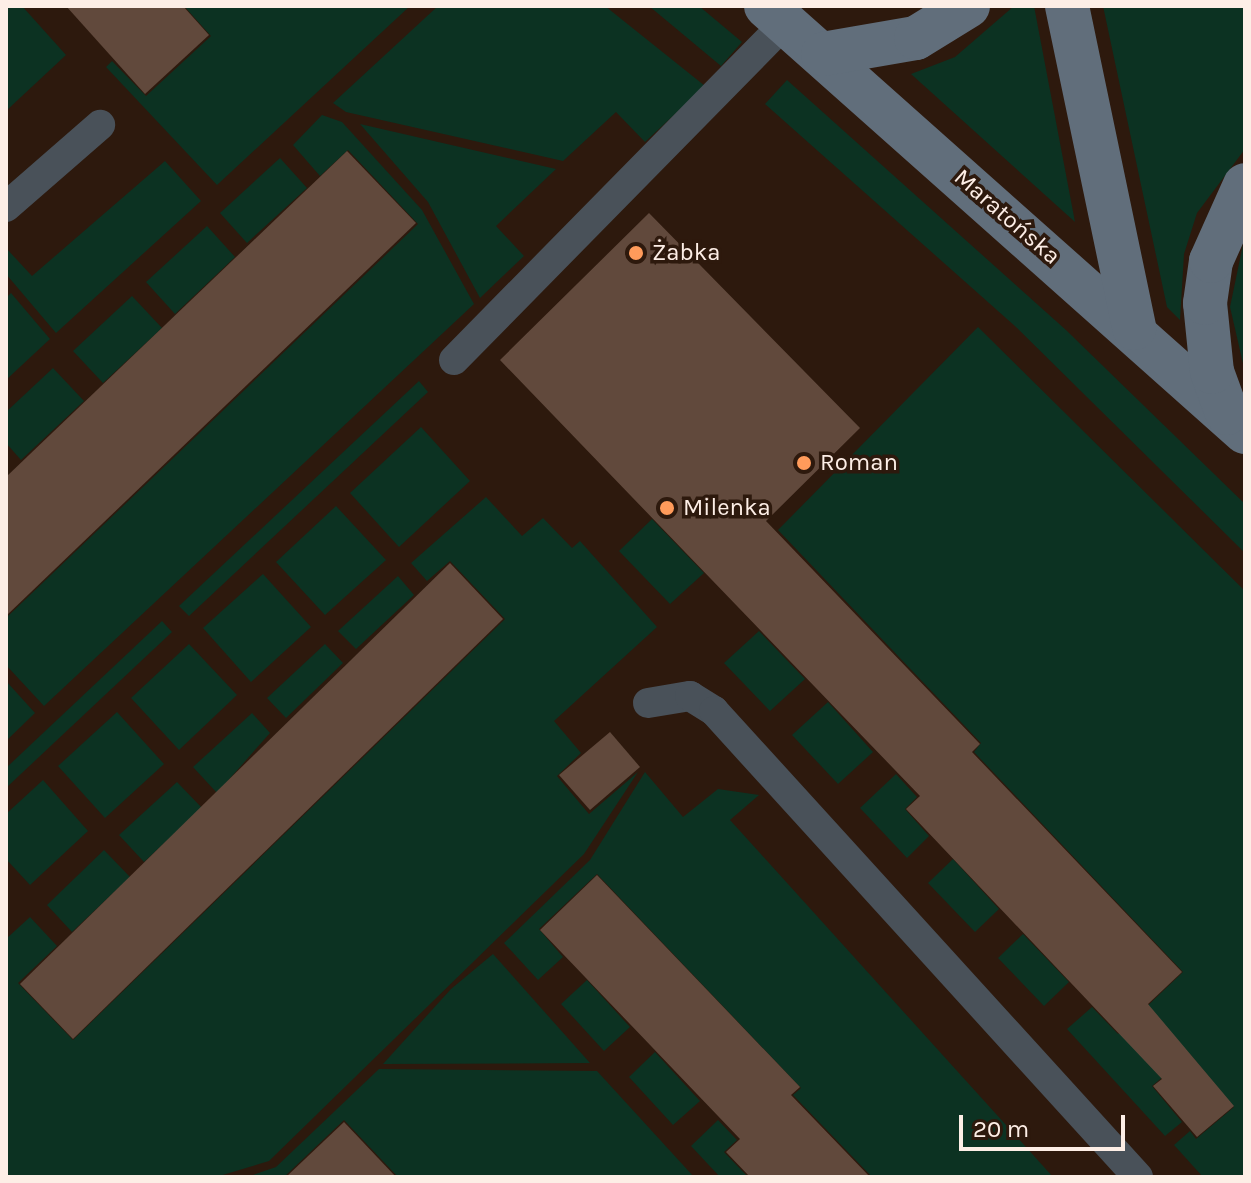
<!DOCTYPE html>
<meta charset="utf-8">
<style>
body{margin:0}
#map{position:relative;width:1251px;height:1183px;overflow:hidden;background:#2d190d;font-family:Karla,sans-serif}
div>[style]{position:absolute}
.green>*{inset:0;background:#0c3222}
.building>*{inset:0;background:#61493c}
.lane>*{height:30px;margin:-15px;padding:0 15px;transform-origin:15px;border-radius:15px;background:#495159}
.secondary>*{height:44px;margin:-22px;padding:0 22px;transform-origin:22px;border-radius:22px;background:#616e7b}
.dots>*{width:22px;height:22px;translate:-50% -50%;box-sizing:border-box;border:4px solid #2d190d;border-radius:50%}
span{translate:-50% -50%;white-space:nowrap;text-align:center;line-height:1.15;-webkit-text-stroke:7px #2d190d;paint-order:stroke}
.street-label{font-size:24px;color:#fdeee6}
.poi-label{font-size:24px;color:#fdeee6}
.left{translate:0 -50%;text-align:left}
.frame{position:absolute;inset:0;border:8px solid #fdeee6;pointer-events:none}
.scale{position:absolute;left:959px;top:1115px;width:166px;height:36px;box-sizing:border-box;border:4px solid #fdeee6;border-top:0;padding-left:10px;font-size:24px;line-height:28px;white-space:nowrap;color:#fdeee6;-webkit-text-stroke:6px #2d190d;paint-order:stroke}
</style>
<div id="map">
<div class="green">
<i style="clip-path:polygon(6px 6px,22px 6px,66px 55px,6px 111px)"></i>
<i style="clip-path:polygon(184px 6px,410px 6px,217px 185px,106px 67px,112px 61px,146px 96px,211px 36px)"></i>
<i style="clip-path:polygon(438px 6px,605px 6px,705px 86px,645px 142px,616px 112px,563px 161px,346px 112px,333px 103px)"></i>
<i style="clip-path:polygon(649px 6px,699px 6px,742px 42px,721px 66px)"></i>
<i style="clip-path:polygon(1014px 6px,1034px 6px,1075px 222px,911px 74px,955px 57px)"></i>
<i style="clip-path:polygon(1103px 6px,1245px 6px,1245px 149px,1197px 213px,1184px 254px,1180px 320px,1167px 307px)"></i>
<i style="clip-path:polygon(787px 80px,1066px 330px,1245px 504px,1245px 553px,1016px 327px,765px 104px)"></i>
<i style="clip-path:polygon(322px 115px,342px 122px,422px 210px,474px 304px,44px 706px,6px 665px,6px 618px,418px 224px,348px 150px,320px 176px,293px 145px)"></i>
<i style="clip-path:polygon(360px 124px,556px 169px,496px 226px,524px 256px,480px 298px,428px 202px)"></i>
<i style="clip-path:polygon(280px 158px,307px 188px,247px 243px,220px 213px)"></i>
<i style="clip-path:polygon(165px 161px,201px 201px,56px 333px,6px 274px,6px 248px,32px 276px)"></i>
<i style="clip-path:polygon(207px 226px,235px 257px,175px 314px,146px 282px)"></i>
<i style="clip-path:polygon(1245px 235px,1245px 372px,1230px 307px)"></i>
<i style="clip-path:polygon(11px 293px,50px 339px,6px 380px,6px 298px)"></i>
<i style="clip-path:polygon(132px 296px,162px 328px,103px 383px,73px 351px)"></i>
<i style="clip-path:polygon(978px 327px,1245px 591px,1245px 1177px,1203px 1177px,1174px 1145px,1190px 1131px,1196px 1139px,1234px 1107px,1190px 1054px,1152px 1086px,1182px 1122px,1165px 1136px,1067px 1029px,1092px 1007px,1118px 1034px,1183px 972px,974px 752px,981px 743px,778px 530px)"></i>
<i style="clip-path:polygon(53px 368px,84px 401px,21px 460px,6px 443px,6px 412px)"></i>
<i style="clip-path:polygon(419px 381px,428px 392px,189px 616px,179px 606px)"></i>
<i style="clip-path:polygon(421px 427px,470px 481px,399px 547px,350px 493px)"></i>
<i style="clip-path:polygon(486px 497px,522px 536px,543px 518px,572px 548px,580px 541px,657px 627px,554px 721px,581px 753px,557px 776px,589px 814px,638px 772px,584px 854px,269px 1161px,216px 1177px,6px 1177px,6px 939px,30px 917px,57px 946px,18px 983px,73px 1040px,505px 619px,450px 561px,427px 581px,411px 563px)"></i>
<i style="clip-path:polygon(336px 506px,386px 560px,325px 615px,276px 562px)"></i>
<i style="clip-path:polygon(652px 519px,704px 573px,670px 604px,619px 551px)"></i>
<i style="clip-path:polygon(263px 574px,311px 627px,251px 682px,203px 628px)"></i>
<i style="clip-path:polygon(398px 576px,414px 595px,356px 649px,338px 631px)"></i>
<i style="clip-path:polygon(162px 621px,172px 632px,6px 788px,6px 768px)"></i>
<i style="clip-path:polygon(759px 631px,805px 679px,770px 711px,724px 663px)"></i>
<i style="clip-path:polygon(189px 644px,237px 695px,179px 750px,131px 698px)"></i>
<i style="clip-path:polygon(325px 644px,343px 663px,286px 718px,267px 698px)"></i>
<i style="clip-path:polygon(6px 681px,35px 713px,6px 741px)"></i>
<i style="clip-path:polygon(828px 702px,873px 752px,838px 784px,792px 735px)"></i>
<i style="clip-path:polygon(117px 712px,164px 764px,105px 818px,58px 766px)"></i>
<i style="clip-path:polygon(252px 713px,270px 733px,217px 793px,193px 767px)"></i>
<i style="clip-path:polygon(645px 772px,683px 817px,718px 789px,759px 795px,730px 820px,1053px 1177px,872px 1177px,793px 1095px,801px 1088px,597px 874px,539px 929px,563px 957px,538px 980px,504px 943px,590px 860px)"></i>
<i style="clip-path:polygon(896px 774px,917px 797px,905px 809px,929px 836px,907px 858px,860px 808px)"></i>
<i style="clip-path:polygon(43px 780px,88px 831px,30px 885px,6px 859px,6px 814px)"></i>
<i style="clip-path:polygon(177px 782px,202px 808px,144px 862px,119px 835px)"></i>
<i style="clip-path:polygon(104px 850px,130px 877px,72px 932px,47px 905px)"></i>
<i style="clip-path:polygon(953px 859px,999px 909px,975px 932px,928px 883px)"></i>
<i style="clip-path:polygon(1023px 934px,1069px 982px,1044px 1006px,998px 958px)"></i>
<i style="clip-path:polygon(493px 954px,590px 1063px,383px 1064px,451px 989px)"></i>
<i style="clip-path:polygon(587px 980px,630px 1027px,604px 1051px,561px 1004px)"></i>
<i style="clip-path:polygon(655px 1052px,700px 1101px,673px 1125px,629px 1077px)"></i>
<i style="clip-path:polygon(379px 1069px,597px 1071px,694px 1177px,398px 1177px,344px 1120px,284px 1177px,247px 1177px,276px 1167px)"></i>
<i style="clip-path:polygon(718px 1120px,737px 1140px,724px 1152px,748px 1177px,720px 1177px,691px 1146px)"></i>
</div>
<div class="building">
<i style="clip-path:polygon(66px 6px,183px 6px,209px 35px,145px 94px)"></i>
<i style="clip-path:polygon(347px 151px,416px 223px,6px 616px,6px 477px)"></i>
<i style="clip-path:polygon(649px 213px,860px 428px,766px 521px,980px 744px,972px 752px,1182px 972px,1148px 1004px,1234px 1106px,1197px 1137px,1153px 1086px,1162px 1079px,906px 809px,920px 796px,500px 360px)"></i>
<i style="clip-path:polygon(450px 563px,503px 619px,73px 1039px,20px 984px)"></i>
<i style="clip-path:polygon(610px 732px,640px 767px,590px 810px,559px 775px)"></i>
<i style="clip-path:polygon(597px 875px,800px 1087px,791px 1095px,870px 1177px,750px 1177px,726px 1152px,740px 1139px,540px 930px)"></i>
<i style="clip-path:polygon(344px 1122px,396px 1177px,286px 1177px)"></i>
</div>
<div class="lane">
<i style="left:6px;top:207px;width:125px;rotate:-41.1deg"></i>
<i style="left:454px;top:360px;width:472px;rotate:-45.5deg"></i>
<i style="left:648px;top:703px;width:43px;rotate:-9.5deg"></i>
<i style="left:690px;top:696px;width:28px;rotate:32deg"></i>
<i style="left:714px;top:711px;width:630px;rotate:47.7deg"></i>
</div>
<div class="secondary">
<i style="left:766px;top:6px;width:641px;rotate:41.65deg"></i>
<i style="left:1067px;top:6px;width:329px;rotate:78.2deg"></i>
<i style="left:823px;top:54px;width:94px;rotate:-9.8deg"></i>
<i style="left:916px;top:38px;width:61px;rotate:-31.6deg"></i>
<i style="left:1227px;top:413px;width:44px;rotate:-110.1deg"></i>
<i style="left:1212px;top:372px;width:69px;rotate:-95.8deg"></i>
<i style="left:1205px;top:303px;width:42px;rotate:-81.9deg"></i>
<i style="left:1211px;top:261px;width:83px;rotate:-65.9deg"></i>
</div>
<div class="dots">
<i style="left:636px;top:253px;background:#ff9b5b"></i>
<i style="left:804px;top:463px;background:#ff9b5b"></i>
<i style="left:667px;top:508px;background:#ff9b5b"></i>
</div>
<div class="street-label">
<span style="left:1007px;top:217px;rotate:41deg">Maratońska</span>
</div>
<div class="poi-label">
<span class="left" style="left:652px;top:253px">Żabka</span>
<span class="left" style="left:820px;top:463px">Roman</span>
<span class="left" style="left:683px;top:508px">Milenka</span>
</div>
<div class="frame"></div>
<div class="scale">20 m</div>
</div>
